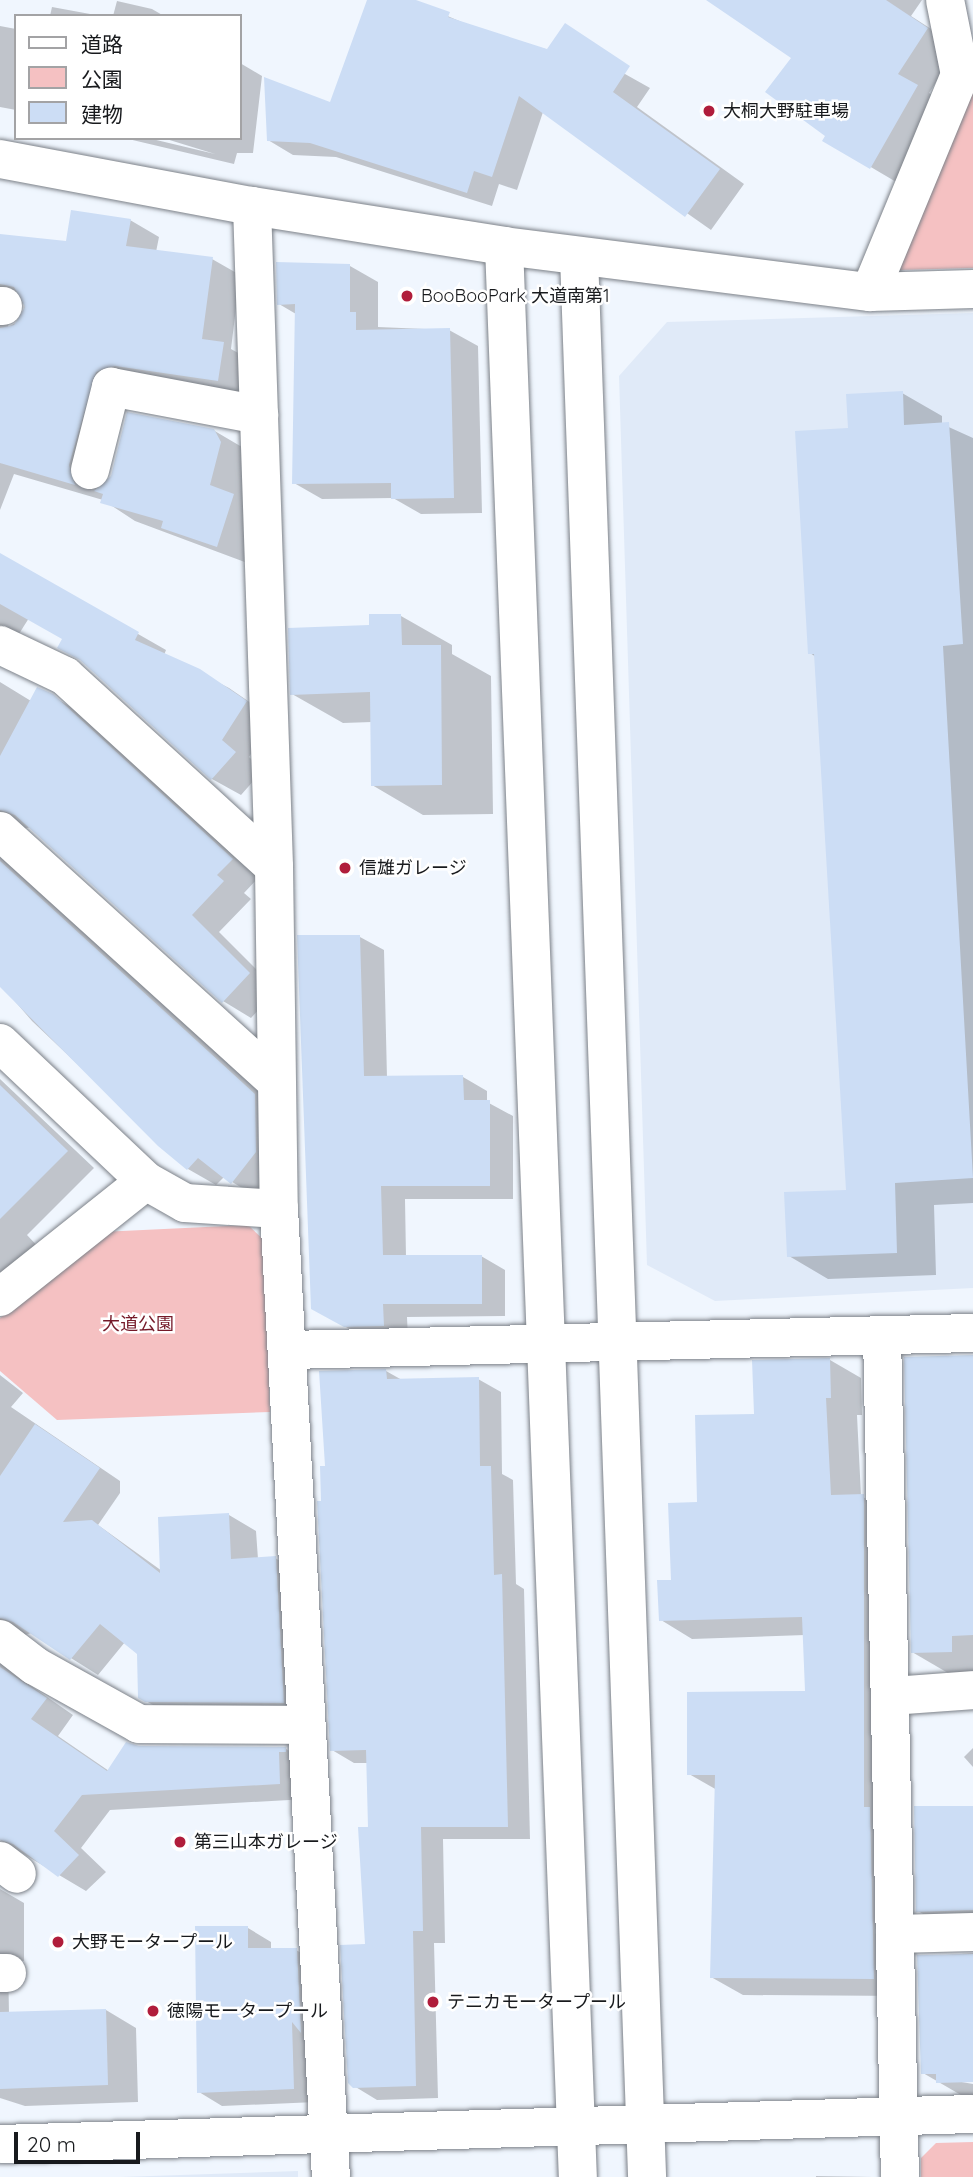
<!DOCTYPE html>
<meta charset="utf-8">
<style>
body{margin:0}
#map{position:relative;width:973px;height:2177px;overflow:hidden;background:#f0f6fe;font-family:Quicksand,"Noto Sans JP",sans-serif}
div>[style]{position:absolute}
.built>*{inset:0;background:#e0eaf8}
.green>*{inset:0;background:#f5c1c2}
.shadow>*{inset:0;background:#0003}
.building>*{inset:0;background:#ccddf5}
.roads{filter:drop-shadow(0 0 2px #7c8188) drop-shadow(0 0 2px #7c8188)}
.minor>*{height:38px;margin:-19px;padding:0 19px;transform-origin:19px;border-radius:19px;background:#fff}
.dots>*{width:19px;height:19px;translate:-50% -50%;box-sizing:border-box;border:4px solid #fff;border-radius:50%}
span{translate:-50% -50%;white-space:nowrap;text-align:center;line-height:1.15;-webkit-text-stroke:5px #fff;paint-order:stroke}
.poi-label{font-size:18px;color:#181a1d}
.left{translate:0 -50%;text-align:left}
.park-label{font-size:18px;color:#751a29}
.legend{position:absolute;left:14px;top:14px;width:228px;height:126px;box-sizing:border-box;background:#fff;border:2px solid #a3a3a5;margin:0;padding:9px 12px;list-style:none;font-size:21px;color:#181a1d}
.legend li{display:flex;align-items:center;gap:14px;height:35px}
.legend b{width:35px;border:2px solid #a3a3a5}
.scale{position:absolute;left:14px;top:2132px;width:126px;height:32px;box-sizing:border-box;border:4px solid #181a1d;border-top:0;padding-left:9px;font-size:21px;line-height:24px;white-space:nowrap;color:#181a1d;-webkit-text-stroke:5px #fff;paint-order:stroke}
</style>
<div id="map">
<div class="built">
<i style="clip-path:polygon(973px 313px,973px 1288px,715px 1301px,647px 1265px,619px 376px,667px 322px)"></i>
<i style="clip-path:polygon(298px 2171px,298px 2177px,120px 2177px)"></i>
</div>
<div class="green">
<i style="clip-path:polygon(973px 91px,973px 268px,899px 270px)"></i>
<i style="clip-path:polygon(248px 1225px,265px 1241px,270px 1412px,57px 1420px,0 1371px,0 1318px,101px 1232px)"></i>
<i style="clip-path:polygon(973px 2142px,973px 2177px,921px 2177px,921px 2158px,936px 2143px)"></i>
</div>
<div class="shadow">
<i style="clip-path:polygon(369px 0,410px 0,471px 26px,625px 74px,650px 88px,637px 107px,744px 184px,711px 230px,543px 112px,517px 190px,499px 184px,492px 206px,336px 157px,293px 155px,268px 140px,331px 104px)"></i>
<i style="clip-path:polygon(709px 0,922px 0,911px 16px,959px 47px,929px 93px,949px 105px,903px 186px,825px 140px,827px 136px,793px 57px)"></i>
<i style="clip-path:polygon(117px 1px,152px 9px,164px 16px,113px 16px)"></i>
<i style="clip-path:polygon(52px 7px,101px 16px,50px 16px)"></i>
<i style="clip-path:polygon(0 26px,16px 29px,16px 110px,0 107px)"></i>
<i style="clip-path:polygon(240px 63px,262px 76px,253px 153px,237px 153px,234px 164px,124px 138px,148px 138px,215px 154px,163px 138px,240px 138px)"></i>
<i style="clip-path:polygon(evenodd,130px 220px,159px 237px,156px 252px,212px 259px,240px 275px,231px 349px,251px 360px,247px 396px,133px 382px,97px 482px,99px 489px,213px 430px,247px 450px,250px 564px,135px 521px,103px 500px,14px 474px,0 510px,0 235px,67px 243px,130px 220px,25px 302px,23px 319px,8px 327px,10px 311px,25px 302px)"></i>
<i style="clip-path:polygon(350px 266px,378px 282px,378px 327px,449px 330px,478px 346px,482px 513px,421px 514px,393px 498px,322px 499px,294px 483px,296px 314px,279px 304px)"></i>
<i style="clip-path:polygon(902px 393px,942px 416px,942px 424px,973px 438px,973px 1203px,934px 1205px,936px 1275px,828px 1279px,789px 1256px,848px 1192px,816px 657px,810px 653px,850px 430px)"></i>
<i style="clip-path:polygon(0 555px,166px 650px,164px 655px,229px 688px,274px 719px,249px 757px,263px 770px,241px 795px,212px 779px,64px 639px,29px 618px,0 664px)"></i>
<i style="clip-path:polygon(401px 616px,452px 645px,452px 654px,491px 676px,493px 814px,423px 815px,372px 785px,372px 722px,343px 723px,292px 694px,371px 627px)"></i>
<i style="clip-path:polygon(0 682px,31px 701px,52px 696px,81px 713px,260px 876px,244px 893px,251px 899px,219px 932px,277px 990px,251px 1018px,223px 1001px,31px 827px,13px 832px,283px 1112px,260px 1199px,224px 1177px,216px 1185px,188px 1169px,32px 1021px,0 984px)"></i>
<i style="clip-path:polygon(360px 937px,384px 950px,387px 1078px,463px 1077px,487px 1091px,487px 1102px,513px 1116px,513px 1199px,405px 1199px,406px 1257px,481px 1256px,505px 1270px,505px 1316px,407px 1317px,408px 1339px,369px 1340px,337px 1322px)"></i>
<i style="clip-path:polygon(0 1079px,94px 1168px,27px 1235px,44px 1253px,0 1292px)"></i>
<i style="clip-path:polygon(973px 1357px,973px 1672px,948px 1673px,912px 1652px)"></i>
<i style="clip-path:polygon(830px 1360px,861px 1378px,862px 1415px,857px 1415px,861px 1496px,895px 1514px,905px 1996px,743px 1995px,711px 1977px,717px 1790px,689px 1774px,807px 1692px,805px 1635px,692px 1639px,661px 1620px,699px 1503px,755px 1416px)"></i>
<i style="clip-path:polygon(386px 1371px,402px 1380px,478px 1379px,501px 1392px,502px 1474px,513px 1480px,516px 1584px,524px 1589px,530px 1839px,443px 1839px,445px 1943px,434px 1943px,438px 2098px,377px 2100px,354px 2086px,366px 1946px,369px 1763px,354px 1763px,332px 1750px,323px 1503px,327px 1468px)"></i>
<i style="clip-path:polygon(0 1375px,23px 1393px,11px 1407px,120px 1481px,120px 1493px,98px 1525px,162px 1571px,229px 1515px,256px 1531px,258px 1559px,275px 1558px,303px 1574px,311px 1718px,174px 1717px,139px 1697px,139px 1653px,125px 1642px,98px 1675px,31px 1633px,11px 1640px,14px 1674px,73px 1715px,58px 1736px,109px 1771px,139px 1748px,286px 1749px,313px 1764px,307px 1799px,110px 1810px,81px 1848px,106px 1872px,86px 1891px,0 1840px)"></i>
<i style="clip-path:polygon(973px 1748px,973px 1767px,964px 1757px)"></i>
<i style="clip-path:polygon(973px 1807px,973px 1931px,953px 1931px,918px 1911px)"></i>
<i style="clip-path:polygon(0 1889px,24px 1903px,24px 1961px,8px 1960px,9px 2014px,106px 2010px,136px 2028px,138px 2102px,25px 2106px,0 2098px)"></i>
<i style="clip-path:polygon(248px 1928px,271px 1942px,271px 1950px,296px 1950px,319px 1963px,316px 2102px,222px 2106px,199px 2092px)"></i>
<i style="clip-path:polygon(973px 1953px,973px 2081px,956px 2081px,973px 2084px,973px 2102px,923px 2073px,919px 1957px)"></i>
<i style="clip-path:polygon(816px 2176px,873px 2177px,874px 2177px,816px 2177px)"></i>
</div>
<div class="building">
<i style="clip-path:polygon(367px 0,416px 0,450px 12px,448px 17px,547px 49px,565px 23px,630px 66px,613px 92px,720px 169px,685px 217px,519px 96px,492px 177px,474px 171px,467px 193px,310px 143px,267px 141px,264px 77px,330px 102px)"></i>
<i style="clip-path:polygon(706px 0,886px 0,928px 28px,898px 74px,918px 85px,870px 169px,822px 141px,825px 136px,765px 92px,791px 58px)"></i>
<i style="clip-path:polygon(71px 210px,131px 219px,126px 246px,213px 257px,202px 339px,224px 342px,218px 381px,115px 366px,96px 372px,69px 465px,75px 485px,0 463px,0 328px,14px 325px,25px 307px,14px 287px,0 284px,0 234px,66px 241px)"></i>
<i style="clip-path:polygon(276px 262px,350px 264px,350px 312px,356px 312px,356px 330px,450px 328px,454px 498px,391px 499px,391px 483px,292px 484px,295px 304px,277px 305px)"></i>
<i style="clip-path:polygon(903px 391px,904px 425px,949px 422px,963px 644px,943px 646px,973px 1178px,895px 1183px,897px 1253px,787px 1257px,784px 1192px,846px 1190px,814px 654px,808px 654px,795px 431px,848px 428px,846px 394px)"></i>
<i style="clip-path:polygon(127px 412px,214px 429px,221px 442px,210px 485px,234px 494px,217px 547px,161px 528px,163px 521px,100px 503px,103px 494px,94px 491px,111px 476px)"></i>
<i style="clip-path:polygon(0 553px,139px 632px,135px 640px,200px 669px,247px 701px,222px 740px,236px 752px,211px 780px,80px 660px,57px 648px,62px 639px,0 604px)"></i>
<i style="clip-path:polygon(369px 614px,401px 614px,402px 645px,441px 645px,442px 785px,371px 786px,370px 692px,290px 695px,288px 628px,369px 625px)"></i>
<i style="clip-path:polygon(37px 687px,53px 694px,233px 859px,217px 875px,224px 881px,192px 915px,250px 973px,222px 1003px,15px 815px,0 810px,0 756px)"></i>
<i style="clip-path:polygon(0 861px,255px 1094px,256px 1152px,231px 1184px,198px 1158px,187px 1170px,158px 1146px,0 987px)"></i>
<i style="clip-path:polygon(297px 935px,360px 935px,364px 1076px,463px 1075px,464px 1100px,490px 1100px,490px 1186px,381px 1186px,383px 1255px,482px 1255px,482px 1304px,383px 1304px,384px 1326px,344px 1327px,311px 1309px)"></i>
<i style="clip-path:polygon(0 1085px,68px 1151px,0 1219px)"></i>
<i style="clip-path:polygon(973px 1355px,973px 1635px,952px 1636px,952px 1652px,911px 1653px,904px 1357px)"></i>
<i style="clip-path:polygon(830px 1358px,831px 1398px,826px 1398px,831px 1495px,864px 1494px,864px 1807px,870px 1807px,874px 1979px,710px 1978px,715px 1775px,687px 1775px,687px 1692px,805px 1691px,802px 1617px,659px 1621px,657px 1580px,671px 1580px,668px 1503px,697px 1502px,695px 1415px,754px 1414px,752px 1360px)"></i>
<i style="clip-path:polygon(386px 1369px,387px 1379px,479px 1377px,480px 1466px,491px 1466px,494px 1575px,502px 1574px,508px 1827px,421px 1827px,423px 1931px,413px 1931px,416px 2086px,353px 2088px,348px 2083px,340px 1945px,365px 1944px,358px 1827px,368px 1827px,366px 1750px,330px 1751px,317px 1501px,321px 1501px,320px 1466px,325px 1466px,319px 1371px)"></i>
<i style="clip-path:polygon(35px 1424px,100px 1468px,63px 1522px,92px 1520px,160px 1573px,158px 1517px,229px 1513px,231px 1559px,276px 1556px,284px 1703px,145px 1702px,138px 1698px,137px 1654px,100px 1624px,70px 1660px,13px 1622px,0 1618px,0 1476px)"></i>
<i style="clip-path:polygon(0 1667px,47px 1698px,31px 1719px,107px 1771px,126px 1742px,139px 1746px,286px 1747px,286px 1752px,279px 1752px,280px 1784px,82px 1795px,54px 1831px,79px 1855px,58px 1877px,13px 1844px,0 1840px)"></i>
<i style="clip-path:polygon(914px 1806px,973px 1806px,973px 1910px,916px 1912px)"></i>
<i style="clip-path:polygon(195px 1926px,248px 1926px,248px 1948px,297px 1948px,301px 2033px,292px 2022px,294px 2089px,197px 2093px)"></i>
<i style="clip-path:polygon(973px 1954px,973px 2082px,936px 2083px,936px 2074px,921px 2074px,917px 1955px)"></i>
<i style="clip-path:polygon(106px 2009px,108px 2085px,0 2089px,0 2012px)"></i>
</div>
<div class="roads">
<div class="minor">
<i style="left:0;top:159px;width:256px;rotate:10.6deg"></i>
<i style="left:252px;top:206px;width:255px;rotate:9deg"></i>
<i style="left:504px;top:246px;width:369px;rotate:7.2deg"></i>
<i style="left:870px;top:292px;width:103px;rotate:-1.7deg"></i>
<i style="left:252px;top:206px;width:661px;rotate:88.09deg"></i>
<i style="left:274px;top:867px;width:342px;rotate:89.2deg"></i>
<i style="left:279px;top:1209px;width:969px;rotate:86.93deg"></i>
<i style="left:504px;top:246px;width:1932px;rotate:87.81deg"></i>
<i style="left:579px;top:256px;width:1922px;rotate:87.97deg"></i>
<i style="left:870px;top:292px;width:235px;rotate:-67.5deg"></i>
<i style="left:960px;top:75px;width:76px;rotate:-101.3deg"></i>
<i style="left:0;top:306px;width:3px"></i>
<i style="left:90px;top:470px;width:86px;rotate:-75.8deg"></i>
<i style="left:111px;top:387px;width:151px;rotate:10.7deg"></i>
<i style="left:0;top:645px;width:72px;rotate:25.5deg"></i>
<i style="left:65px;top:676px;width:283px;rotate:42.4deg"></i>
<i style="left:0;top:831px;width:372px;rotate:42.2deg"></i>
<i style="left:0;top:1043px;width:201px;rotate:43.4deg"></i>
<i style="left:146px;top:1181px;width:45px;rotate:29.4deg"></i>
<i style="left:185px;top:1203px;width:94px;rotate:3.7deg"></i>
<i style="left:0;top:1297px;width:186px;rotate:-38.5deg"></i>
<i style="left:882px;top:1335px;width:842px;rotate:88.78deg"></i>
<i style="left:290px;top:1350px;width:683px;rotate:-1.43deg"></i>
<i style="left:0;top:1639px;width:44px;rotate:37.6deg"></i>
<i style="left:35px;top:1666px;width:119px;rotate:29.1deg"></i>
<i style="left:139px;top:1724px;width:167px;rotate:0.3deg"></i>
<i style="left:892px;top:1696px;width:81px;rotate:-4.2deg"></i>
<i style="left:0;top:1861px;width:21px;rotate:37deg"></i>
<i style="left:895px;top:1934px;width:78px;rotate:-1.5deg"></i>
<i style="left:0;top:1973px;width:7px"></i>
<i style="left:0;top:2144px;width:973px;rotate:-1.77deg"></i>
</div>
</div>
<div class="dots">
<i style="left:709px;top:111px;background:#b01d3b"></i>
<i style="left:407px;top:296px;background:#b01d3b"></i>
<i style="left:345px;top:868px;background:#b01d3b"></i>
<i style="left:180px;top:1842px;background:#b01d3b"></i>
<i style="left:58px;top:1942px;background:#b01d3b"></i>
<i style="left:433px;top:2002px;background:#b01d3b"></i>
<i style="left:153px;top:2011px;background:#b01d3b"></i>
</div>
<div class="poi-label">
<span class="left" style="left:723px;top:111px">大桐大野駐車場</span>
<span class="left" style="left:421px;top:296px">BooBooPark 大道南第1</span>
<span class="left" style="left:359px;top:868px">信雄ガレージ</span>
<span class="left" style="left:194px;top:1842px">第三山本ガレージ</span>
<span class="left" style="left:72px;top:1942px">大野モータープール</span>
<span class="left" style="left:447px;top:2002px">テニカモータープール</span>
<span class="left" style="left:167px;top:2011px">徳陽モータープール</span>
</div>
<div class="park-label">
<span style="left:138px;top:1324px">大道公園</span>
</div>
<ul class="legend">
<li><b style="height:9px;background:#fff"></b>道路</li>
<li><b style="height:19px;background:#f5c1c2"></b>公園</li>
<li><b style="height:19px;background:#ccddf5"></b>建物</li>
</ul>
<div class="scale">20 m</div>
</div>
